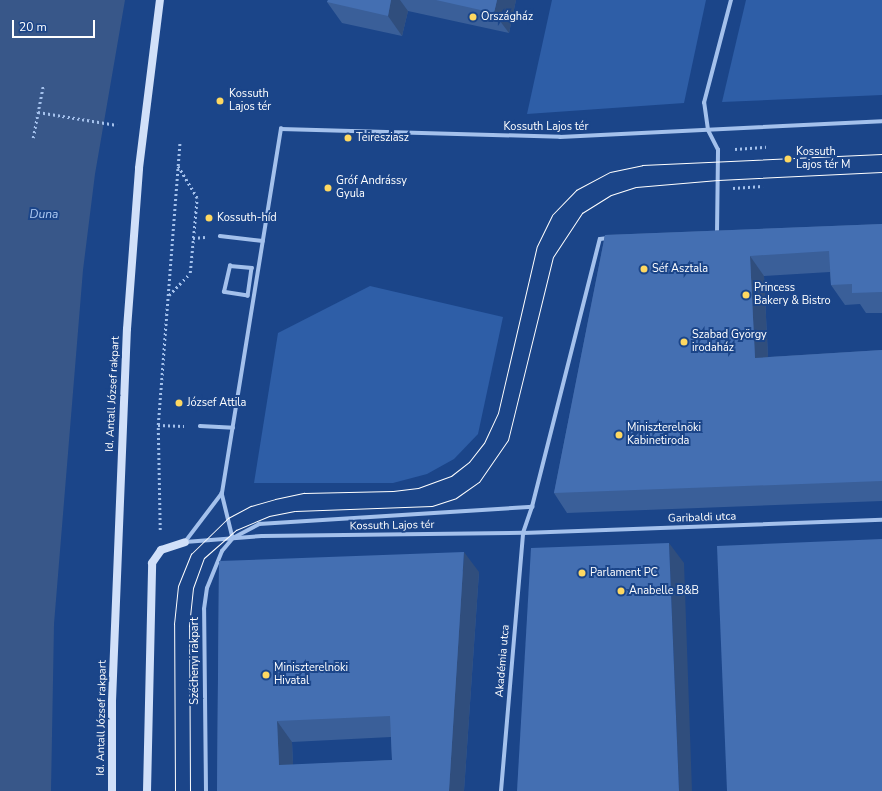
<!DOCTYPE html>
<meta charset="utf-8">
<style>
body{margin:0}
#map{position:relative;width:882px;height:791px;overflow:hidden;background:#1b4589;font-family:"Nunito Sans",sans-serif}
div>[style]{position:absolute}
.green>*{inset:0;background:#2e5ea7}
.water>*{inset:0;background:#385789}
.path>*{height:2.5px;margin-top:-1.25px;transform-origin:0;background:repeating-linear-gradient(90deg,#a4c1ec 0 2px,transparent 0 5px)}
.pedestrian>*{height:3.5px;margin:-1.75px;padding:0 1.75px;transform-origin:1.75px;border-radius:1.75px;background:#a4c1ec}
.minor>*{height:4px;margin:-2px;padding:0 2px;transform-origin:2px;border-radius:2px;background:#a4c1ec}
.secondary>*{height:8px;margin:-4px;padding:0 4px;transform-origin:4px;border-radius:4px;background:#d1e0f9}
.tram>*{height:1px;margin:-0.5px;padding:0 0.5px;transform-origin:0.5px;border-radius:0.5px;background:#fff}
.wall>*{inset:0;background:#3a5f99}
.shaded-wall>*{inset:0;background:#304e7d}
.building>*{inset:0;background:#446fb2}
.dots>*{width:11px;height:11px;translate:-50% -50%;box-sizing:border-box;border:2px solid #1b4589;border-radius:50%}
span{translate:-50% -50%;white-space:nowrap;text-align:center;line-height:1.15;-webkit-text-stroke:4px #1b4589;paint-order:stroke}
.poi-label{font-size:11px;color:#fff}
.left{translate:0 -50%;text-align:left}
.street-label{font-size:11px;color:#fff}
.water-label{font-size:12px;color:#b0ccf4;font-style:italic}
.scale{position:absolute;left:12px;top:20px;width:83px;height:18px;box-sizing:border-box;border:2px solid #fff;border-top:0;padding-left:5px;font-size:12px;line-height:14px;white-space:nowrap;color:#fff;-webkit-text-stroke:3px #1b4589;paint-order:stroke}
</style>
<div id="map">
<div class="green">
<i style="clip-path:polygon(552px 0,706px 0,684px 103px,527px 114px)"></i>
<i style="clip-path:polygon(746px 0,882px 0,882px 95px,722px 102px)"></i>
<i style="clip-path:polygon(370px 286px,503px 317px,478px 434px,454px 459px,427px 474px,393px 483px,254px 483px,278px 333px)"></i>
</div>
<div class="water">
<i style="clip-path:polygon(0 0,125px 0,95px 174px,83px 270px,54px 624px,51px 791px,0 791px)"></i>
</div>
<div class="path">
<i style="left:38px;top:112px;width:80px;rotate:9.3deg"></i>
<i style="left:33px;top:138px;width:53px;rotate:-79.1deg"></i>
<i style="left:735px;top:149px;width:31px;rotate:-4deg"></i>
<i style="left:733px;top:188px;width:30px;rotate:-4deg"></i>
<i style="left:193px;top:238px;width:12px;rotate:-5deg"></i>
<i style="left:169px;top:295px;width:30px;rotate:-46deg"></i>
<i style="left:190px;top:273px;width:75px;rotate:-84.7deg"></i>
<i style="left:197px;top:198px;width:37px;rotate:-121deg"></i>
<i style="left:158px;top:425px;width:26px;rotate:2deg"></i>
<i style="left:160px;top:530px;width:105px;rotate:-91.1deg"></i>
<i style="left:158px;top:425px;width:285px;rotate:-85.6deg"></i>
</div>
<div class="pedestrian">
<i style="left:717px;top:234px;width:84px;rotate:-89.3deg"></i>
<i style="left:718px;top:150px;width:22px;rotate:-117deg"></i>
<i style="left:708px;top:130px;width:27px;rotate:-98deg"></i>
<i style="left:704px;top:103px;width:106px;rotate:-75.3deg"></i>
<i style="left:220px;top:236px;width:43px;rotate:6.6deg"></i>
<i style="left:230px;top:266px;width:22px;rotate:5deg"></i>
<i style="left:252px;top:268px;width:28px;rotate:98deg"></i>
<i style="left:248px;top:296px;width:24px;rotate:-171deg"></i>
<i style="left:224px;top:292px;width:27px;rotate:-77deg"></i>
<i style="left:200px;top:426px;width:33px;rotate:3deg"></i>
<i style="left:222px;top:493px;width:46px;rotate:76.3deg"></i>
<i style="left:233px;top:538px;width:30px;rotate:-28deg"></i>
<i style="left:259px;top:524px;width:274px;rotate:-3.6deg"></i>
<i style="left:523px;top:533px;width:28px;rotate:-71deg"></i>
<i style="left:532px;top:507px;width:276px;rotate:-75.8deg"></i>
<i style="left:600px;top:239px;width:8px;rotate:-7deg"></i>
<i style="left:185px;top:542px;width:61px;rotate:-52.9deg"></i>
<i style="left:222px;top:493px;width:369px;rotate:-80.8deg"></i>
<i style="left:281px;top:129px;width:279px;rotate:1.6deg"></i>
<i style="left:560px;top:137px;width:322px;rotate:-2.8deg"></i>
</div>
<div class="minor">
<i style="left:185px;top:542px;width:77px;rotate:-4.5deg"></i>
<i style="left:262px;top:536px;width:261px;rotate:-0.7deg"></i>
<i style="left:523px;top:533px;width:359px;rotate:-2.1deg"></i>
<i style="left:206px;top:791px;width:182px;rotate:-90.6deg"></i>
<i style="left:204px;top:609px;width:21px;rotate:-82deg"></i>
<i style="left:207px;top:588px;width:40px;rotate:-68deg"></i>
<i style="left:222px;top:551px;width:17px;rotate:-50deg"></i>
<i style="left:501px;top:791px;width:259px;rotate:-85.1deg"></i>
</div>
<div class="secondary">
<i style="left:112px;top:791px;width:90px;rotate:-90deg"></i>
<i style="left:112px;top:701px;width:372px;rotate:-87.7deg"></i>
<i style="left:127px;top:329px;width:161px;rotate:-85.7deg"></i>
<i style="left:139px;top:168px;width:169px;rotate:-82.9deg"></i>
<i style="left:147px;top:791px;width:228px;rotate:-88.7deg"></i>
<i style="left:152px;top:563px;width:16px;rotate:-55deg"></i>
<i style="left:161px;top:550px;width:25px;rotate:-18deg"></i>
</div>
<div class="tram">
<i style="left:175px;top:791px;width:167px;rotate:-90.3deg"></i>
<i style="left:174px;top:624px;width:38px;rotate:-84deg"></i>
<i style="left:178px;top:586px;width:35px;rotate:-68deg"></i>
<i style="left:191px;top:554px;width:52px;rotate:-44.2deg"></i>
<i style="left:228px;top:518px;width:26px;rotate:-28deg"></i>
<i style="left:251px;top:506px;width:25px;rotate:-16deg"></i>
<i style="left:275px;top:499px;width:30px;rotate:-12deg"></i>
<i style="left:304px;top:493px;width:89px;rotate:-1.3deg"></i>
<i style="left:393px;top:491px;width:25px;rotate:-7deg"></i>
<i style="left:418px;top:488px;width:35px;rotate:-20deg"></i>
<i style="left:451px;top:476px;width:23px;rotate:-38deg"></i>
<i style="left:469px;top:462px;width:24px;rotate:-52deg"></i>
<i style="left:484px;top:443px;width:33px;rotate:-65deg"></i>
<i style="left:498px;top:413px;width:171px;rotate:-76.9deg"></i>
<i style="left:537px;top:246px;width:34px;rotate:-64deg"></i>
<i style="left:552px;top:215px;width:35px;rotate:-46deg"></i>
<i style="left:576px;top:190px;width:38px;rotate:-28deg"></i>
<i style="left:610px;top:172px;width:33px;rotate:-12deg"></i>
<i style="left:642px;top:165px;width:240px;rotate:-2.6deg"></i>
<i style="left:190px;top:791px;width:165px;rotate:-90.3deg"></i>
<i style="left:189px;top:626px;width:38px;rotate:-84deg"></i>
<i style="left:193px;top:588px;width:32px;rotate:-70deg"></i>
<i style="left:204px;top:558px;width:43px;rotate:-41.2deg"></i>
<i style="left:236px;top:530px;width:36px;rotate:-23deg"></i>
<i style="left:269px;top:516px;width:26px;rotate:-11deg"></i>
<i style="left:295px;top:511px;width:137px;rotate:-2.1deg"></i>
<i style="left:432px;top:506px;width:25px;rotate:-18deg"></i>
<i style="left:456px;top:498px;width:28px;rotate:-35deg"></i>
<i style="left:479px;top:482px;width:51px;rotate:-55.4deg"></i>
<i style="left:508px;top:440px;width:188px;rotate:-76.2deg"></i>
<i style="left:553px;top:257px;width:53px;rotate:-56.6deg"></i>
<i style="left:582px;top:213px;width:34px;rotate:-32deg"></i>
<i style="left:611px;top:195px;width:26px;rotate:-18deg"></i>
<i style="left:636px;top:187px;width:82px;rotate:-4.9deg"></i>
<i style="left:718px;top:180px;width:164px;rotate:-2.8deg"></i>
</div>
<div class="wall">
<i style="clip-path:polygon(328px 0,516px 0,509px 33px,408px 11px,402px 36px,342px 23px,327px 2px)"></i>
<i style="clip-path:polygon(882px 224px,882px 313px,866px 313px,860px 304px,845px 305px,831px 285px,830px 272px,764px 276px,768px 357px,882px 350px,882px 501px,567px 513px,554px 493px,605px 235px)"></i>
<i style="clip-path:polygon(evenodd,219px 561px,479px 572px,464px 791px,217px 791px,219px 561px,391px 737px,392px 760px,293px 765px,292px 742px,391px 737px)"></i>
</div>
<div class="shaded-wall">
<i style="clip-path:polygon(391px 0,400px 0,408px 11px,402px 36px,388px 16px)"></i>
<i style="clip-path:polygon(497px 0,516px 0,509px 33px,494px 13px)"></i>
<i style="clip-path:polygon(750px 256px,764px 276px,769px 378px,755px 358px)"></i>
<i style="clip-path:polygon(669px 543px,684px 563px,692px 791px,679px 791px)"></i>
<i style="clip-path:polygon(464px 552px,479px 572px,464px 791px,449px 791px)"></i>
<i style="clip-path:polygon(277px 721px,292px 742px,294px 786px,279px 765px)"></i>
</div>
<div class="building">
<i style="clip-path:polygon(328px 0,391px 0,388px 16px,327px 2px)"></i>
<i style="clip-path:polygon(436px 0,497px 0,494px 13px)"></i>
<i style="clip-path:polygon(882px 224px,882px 292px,852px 293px,852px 284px,831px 285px,829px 251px,750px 256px,755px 358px,882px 350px,882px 481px,554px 493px,605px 235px)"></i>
<i style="clip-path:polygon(882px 539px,882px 791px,727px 791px,717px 546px)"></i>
<i style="clip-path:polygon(669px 543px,679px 791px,517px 791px,531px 548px)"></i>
<i style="clip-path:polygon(evenodd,464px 552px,449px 791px,217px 791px,219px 561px,464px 552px,390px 716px,392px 760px,279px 765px,277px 721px,390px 716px)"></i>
</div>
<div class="dots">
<i style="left:473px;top:17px;background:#fed861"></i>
<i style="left:220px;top:101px;background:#fed861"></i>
<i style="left:348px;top:138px;background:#fed861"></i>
<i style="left:788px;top:159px;background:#fed861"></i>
<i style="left:328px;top:188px;background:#fed861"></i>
<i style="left:209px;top:218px;background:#fed861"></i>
<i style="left:644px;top:269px;background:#fed861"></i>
<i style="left:746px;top:295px;background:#fed861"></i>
<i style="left:684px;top:342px;background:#fed861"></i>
<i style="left:179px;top:403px;background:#fed861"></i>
<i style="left:619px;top:435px;background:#fed861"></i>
<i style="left:582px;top:573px;background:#fed861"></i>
<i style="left:621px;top:591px;background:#fed861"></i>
<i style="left:266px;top:675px;background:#fed861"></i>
</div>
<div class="poi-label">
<span class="left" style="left:481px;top:17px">Országház</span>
<span class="left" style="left:229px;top:101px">Kossuth<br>Lajos tér</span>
<span class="left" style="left:356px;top:138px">Teiresziasz</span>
<span class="left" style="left:796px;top:159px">Kossuth<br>Lajos tér M</span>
<span class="left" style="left:336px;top:188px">Gróf Andrássy<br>Gyula</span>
<span class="left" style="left:217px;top:218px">Kossuth-híd</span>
<span class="left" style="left:652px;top:269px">Séf Asztala</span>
<span class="left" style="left:754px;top:295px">Princess<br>Bakery &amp; Bistro</span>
<span class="left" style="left:692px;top:342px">Szabad György<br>irodaház</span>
<span class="left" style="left:187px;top:403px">József Attila</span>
<span class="left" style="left:627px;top:435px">Miniszterelnöki<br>Kabinetiroda</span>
<span class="left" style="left:590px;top:573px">Parlament PC</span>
<span class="left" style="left:629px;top:591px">Anabelle B&amp;B</span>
<span class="left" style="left:274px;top:675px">Miniszterelnöki<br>Hivatal</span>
</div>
<div class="street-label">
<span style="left:546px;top:127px">Kossuth Lajos tér</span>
<span style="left:113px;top:394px;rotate:-87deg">Id. Antall József rakpart</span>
<span style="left:702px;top:518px;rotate:-2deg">Garibaldi utca</span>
<span style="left:392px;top:526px;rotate:-1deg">Kossuth Lajos tér</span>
<span style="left:195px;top:661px;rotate:-90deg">Széchenyi rakpart</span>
<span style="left:503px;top:661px;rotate:-85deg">Akadémia utca</span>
<span style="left:102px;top:718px;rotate:-89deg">Id. Antall József rakpart</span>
</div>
<div class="water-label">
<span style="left:44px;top:215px">Duna</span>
</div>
<div class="scale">20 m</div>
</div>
